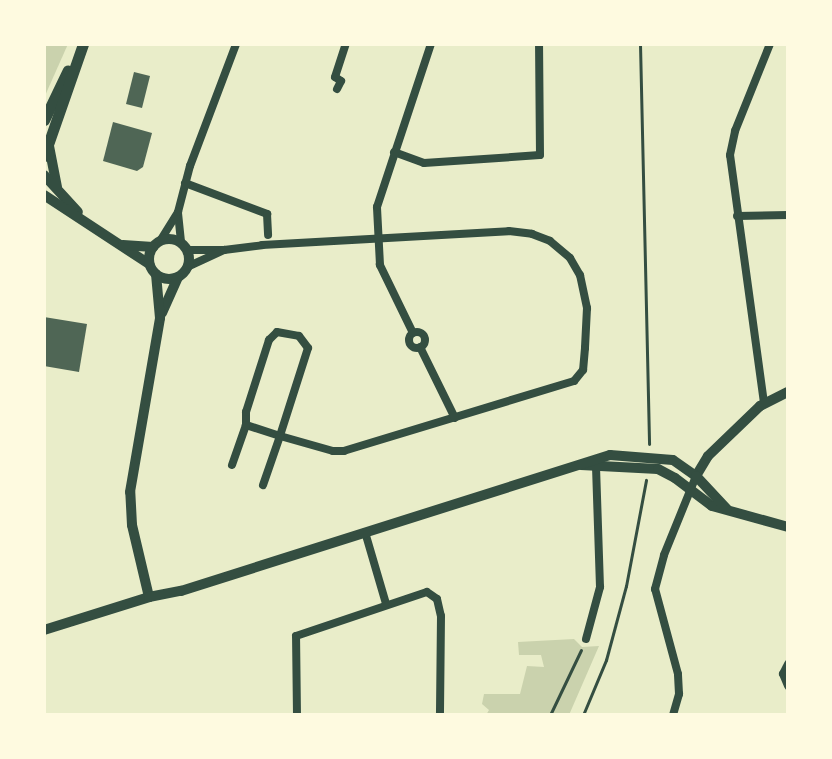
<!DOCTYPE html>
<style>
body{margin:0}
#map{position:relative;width:832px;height:759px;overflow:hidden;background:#e9edc9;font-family:"Space Grotesk",sans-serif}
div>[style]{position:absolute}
.green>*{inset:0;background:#cad2ad}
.building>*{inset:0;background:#4f6655}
.path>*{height:3px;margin:-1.5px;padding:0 1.5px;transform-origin:1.5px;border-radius:1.5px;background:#344e41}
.minor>*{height:8px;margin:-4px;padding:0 4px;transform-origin:4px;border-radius:4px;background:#344e41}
.minor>.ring{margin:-4px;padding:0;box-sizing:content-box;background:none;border:8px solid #344e41;border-radius:50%}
.tertiary>*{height:10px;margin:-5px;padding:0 5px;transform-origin:5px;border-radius:5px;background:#344e41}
.tertiary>.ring{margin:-5px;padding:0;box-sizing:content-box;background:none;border:10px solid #344e41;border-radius:50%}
.secondary>*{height:11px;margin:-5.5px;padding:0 5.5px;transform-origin:5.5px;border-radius:5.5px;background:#344e41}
span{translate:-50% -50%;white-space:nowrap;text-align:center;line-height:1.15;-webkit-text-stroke:6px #fefae0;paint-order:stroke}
.frame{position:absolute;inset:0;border:46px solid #fefae0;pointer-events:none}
</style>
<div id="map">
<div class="green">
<i style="clip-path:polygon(44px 44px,68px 44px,44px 98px)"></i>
<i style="clip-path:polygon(574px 639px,582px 647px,599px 646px,569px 715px,486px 715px,489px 710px,482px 704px,484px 694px,520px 694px,527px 666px,544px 667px,541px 655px,519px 655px,518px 642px)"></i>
</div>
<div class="building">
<i style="clip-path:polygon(134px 72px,150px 76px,142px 108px,126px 104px)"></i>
<i style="clip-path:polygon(113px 122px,152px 133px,143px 167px,137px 171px,103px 161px)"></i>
<i style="clip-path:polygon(44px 317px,87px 324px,79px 372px,44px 366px)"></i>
</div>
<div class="path">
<i style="left:640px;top:44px;width:400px;rotate:88.7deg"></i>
<i style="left:550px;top:715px;width:72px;rotate:-64.5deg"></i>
<i style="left:583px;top:715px;width:60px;rotate:-67.3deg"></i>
<i style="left:606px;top:660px;width:77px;rotate:-74.9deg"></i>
<i style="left:626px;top:586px;width:108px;rotate:-79.3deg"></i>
</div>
<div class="minor">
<i style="left:337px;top:89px;width:9px;rotate:-63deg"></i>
<i style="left:341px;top:81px;width:7px;rotate:-146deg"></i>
<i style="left:335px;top:77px;width:35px;rotate:-72deg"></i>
<i style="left:394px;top:152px;width:32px;rotate:20deg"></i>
<i style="left:424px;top:163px;width:116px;rotate:-3.9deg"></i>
<i style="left:540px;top:155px;width:111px;rotate:-90.5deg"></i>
<i style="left:185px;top:183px;width:88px;rotate:20.7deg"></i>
<i style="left:267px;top:214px;width:21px;rotate:87deg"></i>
<i style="left:178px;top:213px;width:30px;rotate:84deg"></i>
<i style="left:737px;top:216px;width:51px;rotate:-1.1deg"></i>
<i style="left:160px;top:241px;width:34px;rotate:-58deg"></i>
<i style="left:178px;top:212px;width:48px;rotate:-75.4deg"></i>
<i style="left:190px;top:166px;width:130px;rotate:-69.3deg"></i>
<i style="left:187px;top:250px;width:37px"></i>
<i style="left:187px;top:267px;width:41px;rotate:-24.7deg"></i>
<i style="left:224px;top:250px;width:38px;rotate:-7deg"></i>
<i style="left:262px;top:245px;width:247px;rotate:-3.2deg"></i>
<i style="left:509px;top:231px;width:23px;rotate:7deg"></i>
<i style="left:532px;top:234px;width:19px;rotate:21deg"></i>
<i style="left:550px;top:241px;width:26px;rotate:40deg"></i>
<i style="left:570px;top:258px;width:20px;rotate:60deg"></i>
<i style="left:580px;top:275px;width:34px;rotate:78deg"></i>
<i style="left:587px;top:308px;width:40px;rotate:92.9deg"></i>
<i style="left:585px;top:348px;width:22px;rotate:95deg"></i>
<i style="left:583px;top:370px;width:14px;rotate:129deg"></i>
<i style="left:574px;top:381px;width:240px;rotate:163.1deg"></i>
<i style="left:344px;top:451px;width:11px;rotate:180deg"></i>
<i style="left:333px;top:451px;width:55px;rotate:-164.2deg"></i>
<i style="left:280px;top:436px;width:36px;rotate:-162deg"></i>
<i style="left:246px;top:425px;width:13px;rotate:-90deg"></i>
<i style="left:246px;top:412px;width:76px;rotate:-72.3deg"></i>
<i style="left:269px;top:340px;width:11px;rotate:-45deg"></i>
<i style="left:277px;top:332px;width:22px;rotate:10deg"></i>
<i style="left:299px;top:336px;width:15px;rotate:53deg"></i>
<i style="left:308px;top:348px;width:92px;rotate:107.7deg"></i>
<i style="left:280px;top:436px;width:52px;rotate:109.1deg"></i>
<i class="ring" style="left:409px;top:332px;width:8px;height:8px"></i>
<i style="left:413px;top:333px;width:76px;rotate:-115.9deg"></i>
<i style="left:380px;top:265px;width:58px;rotate:-93deg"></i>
<i style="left:377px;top:207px;width:172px;rotate:-71.7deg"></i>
<i style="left:420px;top:347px;width:79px;rotate:63.8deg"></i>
<i style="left:764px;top:403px;width:250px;rotate:-97.8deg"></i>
<i style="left:730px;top:155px;width:25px;rotate:-78deg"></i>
<i style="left:735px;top:131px;width:94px;rotate:-68.1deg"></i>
<i style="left:232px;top:465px;width:42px;rotate:-70.7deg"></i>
<i style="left:365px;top:532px;width:75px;rotate:73.7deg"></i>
<i style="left:586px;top:639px;width:54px;rotate:-74.9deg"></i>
<i style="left:600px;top:587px;width:119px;rotate:-91.9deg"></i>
<i style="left:788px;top:664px;width:11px;rotate:117deg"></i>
<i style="left:783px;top:674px;width:13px;rotate:67deg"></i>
<i style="left:297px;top:715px;width:79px;rotate:-90.7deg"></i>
<i style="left:296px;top:636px;width:138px;rotate:-18.6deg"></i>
<i style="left:427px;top:592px;width:12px;rotate:35deg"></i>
<i style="left:437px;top:599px;width:17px;rotate:77deg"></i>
<i style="left:441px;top:616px;width:99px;rotate:90.6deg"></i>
<i style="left:673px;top:715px;width:22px;rotate:-74deg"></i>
<i style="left:679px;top:694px;width:20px;rotate:-93deg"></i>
<i style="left:678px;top:674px;width:88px;rotate:-105.1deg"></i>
<i style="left:655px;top:589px;width:35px;rotate:-75deg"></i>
<i style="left:664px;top:555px;width:85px;rotate:-67.9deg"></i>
</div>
<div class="tertiary">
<i style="left:49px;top:146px;width:42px;rotate:79deg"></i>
<i style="left:44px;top:175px;width:50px;rotate:47.4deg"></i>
<i style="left:44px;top:195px;width:126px;rotate:33.3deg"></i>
<i class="ring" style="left:149px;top:239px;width:30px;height:30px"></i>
<i style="left:123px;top:245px;width:30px;rotate:4deg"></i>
<i style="left:162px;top:313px;width:39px;rotate:-66deg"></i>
<i style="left:581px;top:465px;width:77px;rotate:3deg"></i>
<i style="left:658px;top:469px;width:19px;rotate:28deg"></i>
<i style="left:675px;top:478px;width:46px;rotate:37.1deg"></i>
<i style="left:712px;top:506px;width:79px;rotate:15.4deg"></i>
<i style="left:696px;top:476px;width:23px;rotate:-59deg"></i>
<i style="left:708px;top:456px;width:72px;rotate:-43.9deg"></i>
<i style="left:760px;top:406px;width:31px;rotate:-27deg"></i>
<i style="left:149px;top:597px;width:74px;rotate:-103.3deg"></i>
<i style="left:132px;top:525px;width:33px;rotate:-93deg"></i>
<i style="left:130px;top:492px;width:177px;rotate:-80.2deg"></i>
<i style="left:160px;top:318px;width:44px;rotate:-95.2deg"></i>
<i style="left:44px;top:630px;width:110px;rotate:-17.4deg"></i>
<i style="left:149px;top:597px;width:33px;rotate:-11deg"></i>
<i style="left:181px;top:591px;width:450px;rotate:-17.6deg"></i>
<i style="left:610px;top:455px;width:63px;rotate:4.5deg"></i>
<i style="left:673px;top:460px;width:28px;rotate:35deg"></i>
<i style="left:696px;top:476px;width:45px;rotate:46.8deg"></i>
</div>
<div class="secondary">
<i style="left:44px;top:120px;width:55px;rotate:-64.4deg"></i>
<i style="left:44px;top:156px;width:119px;rotate:-70.8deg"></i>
</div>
<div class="frame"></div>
</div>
